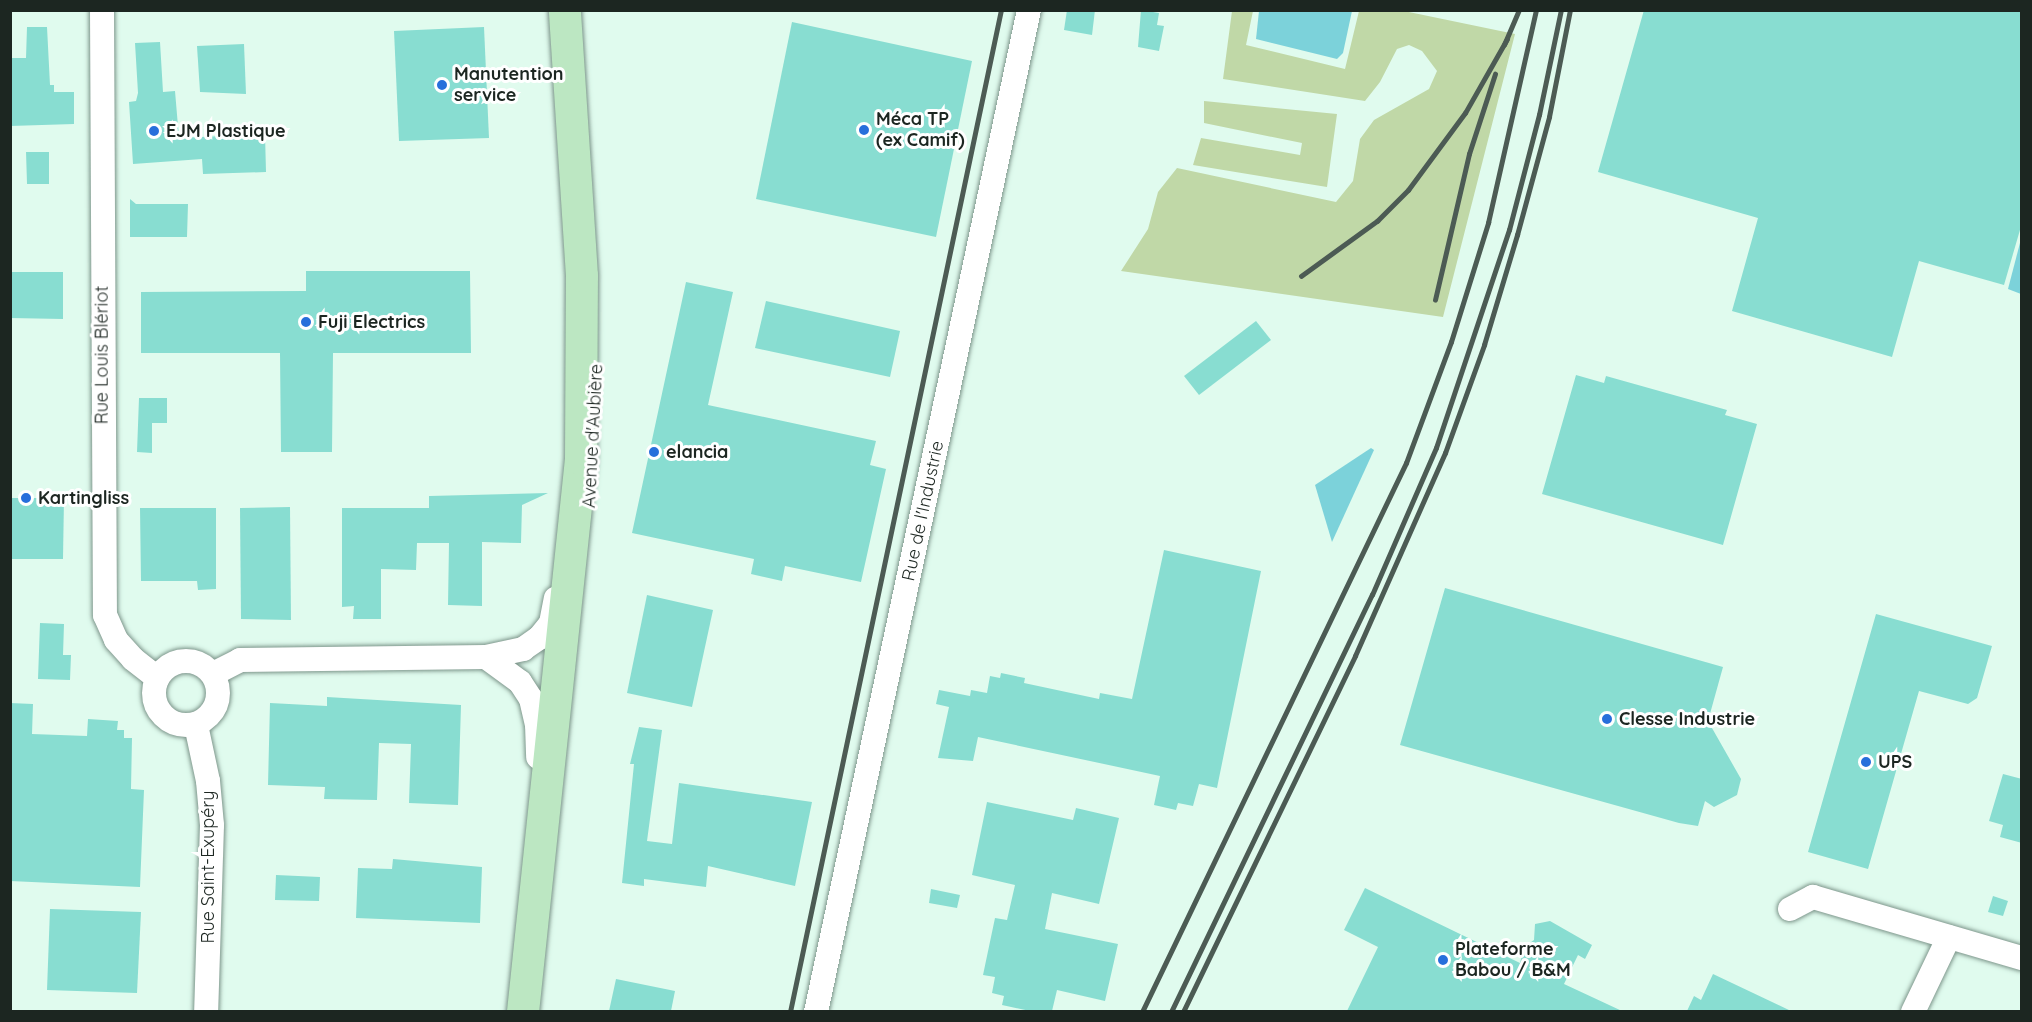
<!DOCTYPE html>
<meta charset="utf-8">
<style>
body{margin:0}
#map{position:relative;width:2032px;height:1022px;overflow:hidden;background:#e0fbee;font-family:Quicksand,sans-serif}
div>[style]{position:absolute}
.green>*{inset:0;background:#c0d8a7}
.water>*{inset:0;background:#7cd2da}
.building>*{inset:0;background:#88ddd1}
.roads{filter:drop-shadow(0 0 2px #7d968b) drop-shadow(0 0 2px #7d968b)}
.minor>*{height:24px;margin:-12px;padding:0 12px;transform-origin:12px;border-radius:12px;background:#fff}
.minor>.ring{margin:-12px;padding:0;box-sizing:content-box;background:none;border:24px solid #fff;border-radius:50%}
.major>*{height:32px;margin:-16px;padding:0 16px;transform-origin:16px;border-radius:16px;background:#bce7c2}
.rail>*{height:4.5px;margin:-2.25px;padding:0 2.25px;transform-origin:2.25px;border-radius:2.25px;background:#4c5b54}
.dots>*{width:16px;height:16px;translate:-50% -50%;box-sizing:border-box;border:3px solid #fff;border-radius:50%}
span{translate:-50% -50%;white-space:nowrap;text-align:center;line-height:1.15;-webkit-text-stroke:6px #fff;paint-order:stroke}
.poi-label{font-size:18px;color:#1c2621;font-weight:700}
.left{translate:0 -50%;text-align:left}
.street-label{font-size:18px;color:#1c2621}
.frame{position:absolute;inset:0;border:12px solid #1c2621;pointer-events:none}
</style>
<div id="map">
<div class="green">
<i style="clip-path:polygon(1232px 11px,1253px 11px,1246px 45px,1345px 69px,1359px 11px,1404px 11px,1515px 34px,1443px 317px,1121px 271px,1148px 229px,1158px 192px,1177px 168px,1336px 202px,1353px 181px,1360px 139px,1374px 120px,1429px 89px,1437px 71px,1422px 51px,1409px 45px,1397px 49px,1380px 82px,1365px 101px,1223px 79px)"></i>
<i style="clip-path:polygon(1204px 101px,1337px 114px,1327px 187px,1193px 165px,1201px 138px,1300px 155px,1302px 143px,1204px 123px)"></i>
</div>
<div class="water">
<i style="clip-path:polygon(1259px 11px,1352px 11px,1343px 53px,1337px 59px,1256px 39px)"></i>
<i style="clip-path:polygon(2021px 239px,2022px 294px,2021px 294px,2008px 289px)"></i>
<i style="clip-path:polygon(1371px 448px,1374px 450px,1332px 542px,1315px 485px)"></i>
</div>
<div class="building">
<i style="clip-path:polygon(1067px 10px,1095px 10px,1092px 35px,1064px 30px)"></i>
<i style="clip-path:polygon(1141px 10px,1159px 13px,1157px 25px,1164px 26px,1159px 51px,1138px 47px)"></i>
<i style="clip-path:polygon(1644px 10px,2022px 10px,2022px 223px,2004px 285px,1919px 261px,1892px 357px,1732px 311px,1758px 218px,1598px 172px)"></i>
<i style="clip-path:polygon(792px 22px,972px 61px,936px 237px,756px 199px)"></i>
<i style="clip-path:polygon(27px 27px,47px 27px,50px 85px,54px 85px,54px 92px,74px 92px,74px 124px,10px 126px,10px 58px,26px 58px)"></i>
<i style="clip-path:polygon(484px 27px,489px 138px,399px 141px,394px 31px)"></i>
<i style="clip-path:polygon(160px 42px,163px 92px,175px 91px,179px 138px,265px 134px,266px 172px,203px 174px,202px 159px,133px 164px,129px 102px,136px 101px,138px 93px,135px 43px)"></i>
<i style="clip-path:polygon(244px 44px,246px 94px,200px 92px,197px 46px)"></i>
<i style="clip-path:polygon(26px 152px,49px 152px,49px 184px,27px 184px)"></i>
<i style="clip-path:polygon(130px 199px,136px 204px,188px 204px,187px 237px,130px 237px)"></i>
<i style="clip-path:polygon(306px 271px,470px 271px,471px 353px,333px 353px,332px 452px,281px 452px,280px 353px,141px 353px,141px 292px,306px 291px)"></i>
<i style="clip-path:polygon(10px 272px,63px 272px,63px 319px,10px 318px)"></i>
<i style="clip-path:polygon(686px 282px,733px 292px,708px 405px,876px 441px,870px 465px,886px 469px,861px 582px,785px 566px,782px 581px,751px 574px,754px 559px,632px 533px)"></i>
<i style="clip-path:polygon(766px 301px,900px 331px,890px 377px,755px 348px)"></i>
<i style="clip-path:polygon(1256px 321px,1271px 340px,1199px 395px,1184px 376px)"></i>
<i style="clip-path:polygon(1576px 375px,1604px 383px,1606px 376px,1727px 410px,1725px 415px,1757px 424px,1723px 545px,1542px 494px)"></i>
<i style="clip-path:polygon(139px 398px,167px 398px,167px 423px,152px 423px,152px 453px,137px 452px)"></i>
<i style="clip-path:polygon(548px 493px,522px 505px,521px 543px,482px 542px,482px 606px,448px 605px,449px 543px,417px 543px,416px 570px,381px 569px,381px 619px,353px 619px,354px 606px,342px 607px,342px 508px,429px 508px,429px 496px)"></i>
<i style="clip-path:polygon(10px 498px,64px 498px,63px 559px,10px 559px)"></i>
<i style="clip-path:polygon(290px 507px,291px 620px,241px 619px,240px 508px)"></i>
<i style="clip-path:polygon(140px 508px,216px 508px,216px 589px,198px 590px,197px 581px,141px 581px)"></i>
<i style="clip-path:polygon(1164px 550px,1261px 571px,1217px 788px,1199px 784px,1193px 806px,1178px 803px,1176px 810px,1154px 805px,1160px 776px,978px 737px,973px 761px,938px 758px,949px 707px,936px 704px,939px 690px,970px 696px,971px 690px,987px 693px,990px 676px,1000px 678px,1001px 673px,1025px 678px,1024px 683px,1099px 699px,1100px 693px,1132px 699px)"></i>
<i style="clip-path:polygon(1445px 588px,1723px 667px,1708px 721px,1741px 779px,1737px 795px,1714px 807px,1705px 801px,1698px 826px,1679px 823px,1400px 745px)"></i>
<i style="clip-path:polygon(647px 595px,713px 610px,692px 707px,627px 693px)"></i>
<i style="clip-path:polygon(1876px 614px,1992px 646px,1977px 698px,1968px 704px,1919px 691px,1868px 869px,1808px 852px)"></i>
<i style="clip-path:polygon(40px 623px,64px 624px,63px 655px,71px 655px,70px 680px,38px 679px)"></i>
<i style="clip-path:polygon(327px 697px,461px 705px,458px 805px,409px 803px,411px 744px,379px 743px,377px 800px,324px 799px,325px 787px,268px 785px,270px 703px,327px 706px)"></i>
<i style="clip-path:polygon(10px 703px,33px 704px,32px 734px,87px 736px,88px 719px,118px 721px,117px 730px,124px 730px,124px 738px,132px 738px,131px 789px,144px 790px,140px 887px,10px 881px)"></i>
<i style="clip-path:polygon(639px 727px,662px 730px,647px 841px,672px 844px,679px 783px,812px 802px,795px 886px,708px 866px,706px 887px,644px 879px,644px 886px,622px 883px,634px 764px,630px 764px)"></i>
<i style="clip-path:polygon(2003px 774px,2022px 779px,2022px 843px,2000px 837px,2003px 825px,1989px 821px)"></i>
<i style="clip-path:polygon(987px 802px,1073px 820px,1076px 808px,1119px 818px,1099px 904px,1052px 893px,1045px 929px,1118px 944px,1105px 1001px,1057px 990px,1052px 1011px,1030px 1011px,1002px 1005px,1004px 996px,992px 993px,995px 977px,983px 975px,995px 918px,1007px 920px,1015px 885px,972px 875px)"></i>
<i style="clip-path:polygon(393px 859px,482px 867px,480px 923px,356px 918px,358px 868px,392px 869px)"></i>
<i style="clip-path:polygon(276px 875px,320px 877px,319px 901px,275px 900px)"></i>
<i style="clip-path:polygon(1365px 888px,1520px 963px,1524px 947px,1534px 940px,1535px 924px,1550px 921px,1592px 945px,1585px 959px,1578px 955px,1564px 984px,1622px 1011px,1347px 1011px,1378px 947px,1344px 930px)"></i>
<i style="clip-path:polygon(931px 889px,960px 895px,957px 908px,929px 903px)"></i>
<i style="clip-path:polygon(1993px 896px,2008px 901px,2003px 916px,1988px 912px)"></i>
<i style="clip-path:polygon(50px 909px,141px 912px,137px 993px,47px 990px)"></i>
<i style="clip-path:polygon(1713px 974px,1791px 1011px,1687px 1011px,1694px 996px,1701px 1000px)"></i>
<i style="clip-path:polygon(616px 979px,675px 991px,671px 1011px,609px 1011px)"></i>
</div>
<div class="roads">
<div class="minor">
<i style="left:102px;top:10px;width:605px;rotate:89.72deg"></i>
<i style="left:105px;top:615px;width:27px;rotate:66deg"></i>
<i style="left:116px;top:640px;width:25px;rotate:48deg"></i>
<i style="left:133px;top:659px;width:31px;rotate:38deg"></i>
<i style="left:486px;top:657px;width:42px;rotate:36.3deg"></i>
<i style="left:520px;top:682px;width:20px;rotate:57deg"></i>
<i style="left:531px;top:699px;width:26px;rotate:77deg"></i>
<i style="left:537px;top:724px;width:33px;rotate:88deg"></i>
<i class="ring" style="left:154px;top:661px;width:40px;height:40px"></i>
<i style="left:213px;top:674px;width:30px;rotate:-27deg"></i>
<i style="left:240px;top:660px;width:246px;rotate:-0.7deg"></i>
<i style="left:486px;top:657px;width:38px;rotate:-12deg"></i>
<i style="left:523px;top:649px;width:19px;rotate:-35deg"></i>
<i style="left:539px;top:638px;width:19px;rotate:-51deg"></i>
<i style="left:551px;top:623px;width:25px;rotate:-79deg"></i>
<i style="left:196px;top:725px;width:57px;rotate:77.9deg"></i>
<i style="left:208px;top:781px;width:44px;rotate:84.8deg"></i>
<i style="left:212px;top:825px;width:187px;rotate:91.8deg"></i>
<i style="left:1790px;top:909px;width:26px;rotate:-28deg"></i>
<i style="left:1813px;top:897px;width:218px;rotate:16.3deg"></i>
<i style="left:816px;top:1012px;width:1024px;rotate:-78deg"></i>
<i style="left:1913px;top:1012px;width:83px;rotate:-64.4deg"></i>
</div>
<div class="major">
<i style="left:523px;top:1012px;width:556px;rotate:-84.01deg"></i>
<i style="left:581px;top:459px;width:183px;rotate:-89.7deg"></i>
<i style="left:582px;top:276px;width:267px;rotate:-93.7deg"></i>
</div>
</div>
<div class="rail">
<i style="left:1504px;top:45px;width:38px;rotate:-67deg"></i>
<i style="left:1301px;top:276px;width:94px;rotate:-35.9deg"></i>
<i style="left:1377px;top:221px;width:44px;rotate:-45deg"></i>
<i style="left:1408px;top:190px;width:96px;rotate:-53.5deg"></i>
<i style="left:1465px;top:113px;width:85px;rotate:-60.4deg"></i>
<i style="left:1435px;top:300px;width:150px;rotate:-76.9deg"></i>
<i style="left:1469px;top:154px;width:84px;rotate:-72deg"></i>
<i style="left:790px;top:1012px;width:1024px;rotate:-78.11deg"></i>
<i style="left:1142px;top:1012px;width:609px;rotate:-64.32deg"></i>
<i style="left:1406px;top:463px;width:129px;rotate:-69.6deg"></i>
<i style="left:1451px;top:342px;width:125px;rotate:-72.7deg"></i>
<i style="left:1488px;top:223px;width:218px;rotate:-77.3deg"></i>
<i style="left:1171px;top:1012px;width:463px;rotate:-64.3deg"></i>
<i style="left:1372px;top:595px;width:160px;rotate:-66.5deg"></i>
<i style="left:1436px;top:448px;width:230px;rotate:-71.5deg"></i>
<i style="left:1509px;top:230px;width:119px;rotate:-75.4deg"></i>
<i style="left:1539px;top:115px;width:107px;rotate:-78.2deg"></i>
<i style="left:1183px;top:1012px;width:395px;rotate:-64.2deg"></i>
<i style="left:1355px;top:656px;width:222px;rotate:-66.1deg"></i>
<i style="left:1445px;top:453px;width:115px;rotate:-70.1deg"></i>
<i style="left:1484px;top:345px;width:115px;rotate:-73.3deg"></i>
<i style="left:1517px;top:235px;width:122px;rotate:-74.8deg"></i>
<i style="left:1549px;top:117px;width:109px;rotate:-78.9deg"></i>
</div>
<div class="dots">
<i style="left:442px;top:85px;background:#276fdb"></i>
<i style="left:864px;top:130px;background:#276fdb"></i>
<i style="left:154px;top:131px;background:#276fdb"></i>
<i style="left:306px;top:322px;background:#276fdb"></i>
<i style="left:654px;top:452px;background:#276fdb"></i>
<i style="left:26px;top:498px;background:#276fdb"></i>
<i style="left:1607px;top:719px;background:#276fdb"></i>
<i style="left:1866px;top:762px;background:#276fdb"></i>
<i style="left:1443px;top:960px;background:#276fdb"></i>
</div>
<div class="poi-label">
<span class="left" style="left:454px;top:85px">Manutention<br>service</span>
<span class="left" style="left:876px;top:130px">Méca TP<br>(ex Camif)</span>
<span class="left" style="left:166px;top:131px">EJM Plastique</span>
<span class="left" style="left:318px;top:322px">Fuji Electrics</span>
<span class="left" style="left:666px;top:452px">elancia</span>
<span class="left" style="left:38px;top:498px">Kartingliss</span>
<span class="left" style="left:1619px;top:719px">Clesse Industrie</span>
<span class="left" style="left:1878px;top:762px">UPS</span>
<span class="left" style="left:1455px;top:960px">Plateforme<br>Babou / B&amp;M</span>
</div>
<div class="street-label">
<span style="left:102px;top:355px;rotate:-90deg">Rue Louis Blériot</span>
<span style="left:593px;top:436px;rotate:-87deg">Avenue d'Aubière</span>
<span style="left:923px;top:511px;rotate:-78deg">Rue de l'Industrie</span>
<span style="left:208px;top:867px;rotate:-90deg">Rue Saint-Exupéry</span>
</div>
<div class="frame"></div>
</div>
